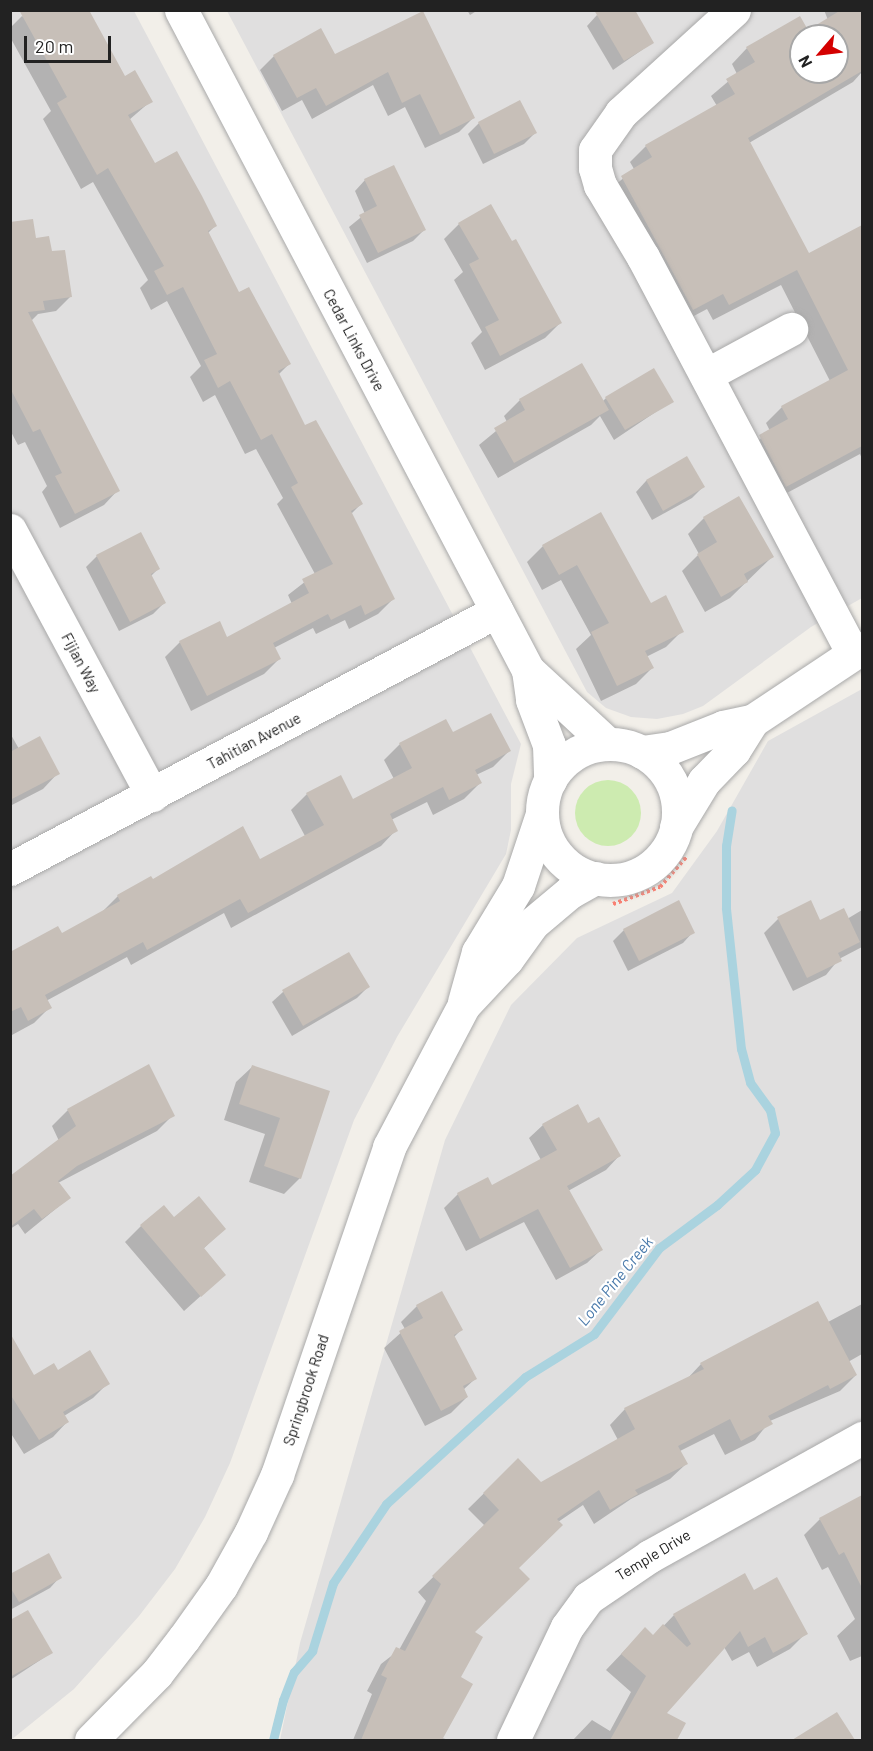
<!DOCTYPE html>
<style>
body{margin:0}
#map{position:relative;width:873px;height:1751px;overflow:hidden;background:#f2efe9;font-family:Barlow,sans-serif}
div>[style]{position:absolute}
.residential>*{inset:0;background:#e0dfdf}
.grass>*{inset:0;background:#cdebb0}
.round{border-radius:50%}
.shadow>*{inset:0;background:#0003}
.stream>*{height:9px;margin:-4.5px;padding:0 4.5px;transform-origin:4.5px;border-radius:4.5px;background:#aad3df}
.building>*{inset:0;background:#c7bfb8}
.path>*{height:4px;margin-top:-2px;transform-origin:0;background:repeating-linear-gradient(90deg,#fa8072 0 3px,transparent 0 6px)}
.roads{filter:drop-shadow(0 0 2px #a9a9a9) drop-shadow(0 0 2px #a9a9a9)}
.minor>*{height:33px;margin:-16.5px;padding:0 16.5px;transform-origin:16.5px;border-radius:16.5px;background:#fff}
.minor>.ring{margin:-16.5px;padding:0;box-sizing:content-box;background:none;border:33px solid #fff;border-radius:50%}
span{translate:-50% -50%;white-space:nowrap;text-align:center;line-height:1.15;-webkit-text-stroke:4.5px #fff;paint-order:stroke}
.street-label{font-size:15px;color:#222}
.water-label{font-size:16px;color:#4a7aab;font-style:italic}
.frame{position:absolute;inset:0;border:12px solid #222;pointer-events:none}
.north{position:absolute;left:789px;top:24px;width:60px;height:60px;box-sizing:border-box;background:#fff;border:2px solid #a7a7a7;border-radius:50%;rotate:242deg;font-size:16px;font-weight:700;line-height:24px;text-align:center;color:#222}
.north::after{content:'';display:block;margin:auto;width:21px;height:27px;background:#d40000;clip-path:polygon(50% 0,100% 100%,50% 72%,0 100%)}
.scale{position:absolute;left:24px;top:36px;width:87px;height:27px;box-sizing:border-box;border:3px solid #222;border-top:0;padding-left:8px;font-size:18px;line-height:21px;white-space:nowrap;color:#222;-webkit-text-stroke:4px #fff;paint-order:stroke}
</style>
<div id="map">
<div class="residential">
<i style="clip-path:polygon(11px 11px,134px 11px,521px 744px,511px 784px,511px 830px,506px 854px,397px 1037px,354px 1120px,230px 1463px,205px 1517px,175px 1569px,139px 1616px,74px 1689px,11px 1740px)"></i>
<i style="clip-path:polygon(evenodd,227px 11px,862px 11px,862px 598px,811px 627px,703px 706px,683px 714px,657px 719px,631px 717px,606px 708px,587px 692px,227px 11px,801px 36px,837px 36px,837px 72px,801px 72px,801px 36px)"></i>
<i style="clip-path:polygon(862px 689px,862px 1740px,280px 1740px,300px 1643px,445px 1140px,511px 1005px,577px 938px,672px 893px,717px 831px,768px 741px)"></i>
</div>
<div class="grass">
<i class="round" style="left:575px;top:780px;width:66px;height:66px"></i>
</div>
<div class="shadow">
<i style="clip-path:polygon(467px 10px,478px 10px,470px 15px)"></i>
<i style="clip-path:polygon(evenodd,824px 10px,862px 10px,862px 72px,853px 82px,749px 143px,809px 255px,862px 227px,862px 459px,860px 454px,770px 502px,744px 452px,770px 431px,766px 423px,782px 407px,830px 381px,781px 285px,713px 320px,707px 309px,677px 325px,606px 193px,634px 169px,630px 162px,646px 146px,717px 106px,711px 96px,737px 74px,732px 64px,747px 48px,807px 32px,828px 20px,824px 10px,801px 36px,837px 36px,837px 72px,801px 72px,801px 36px)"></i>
<i style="clip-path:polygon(422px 13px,473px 118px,459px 132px,425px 148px,405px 107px,388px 116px,373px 85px,312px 119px,302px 100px,282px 111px,260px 70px,274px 56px,335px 56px)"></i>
<i style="clip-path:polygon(597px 15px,652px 43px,613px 70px,587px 26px)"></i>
<i style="clip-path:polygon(22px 16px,124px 78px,151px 101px,129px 120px,154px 166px,215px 226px,208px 233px,239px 294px,289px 364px,278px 375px,305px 427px,361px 504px,351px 514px,393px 599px,378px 614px,349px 629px,345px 620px,316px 634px,313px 628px,274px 648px,279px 659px,264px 674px,191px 711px,165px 657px,180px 642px,227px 639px,292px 604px,288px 595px,315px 574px,277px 504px,283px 498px,256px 449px,245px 454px,215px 395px,203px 402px,190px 377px,201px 366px,167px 301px,151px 310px,140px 288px,148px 280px,93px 182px,81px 189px,43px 119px,51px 111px,10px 37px,10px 28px)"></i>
<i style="clip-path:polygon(479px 123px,535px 133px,524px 144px,483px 164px,468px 134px)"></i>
<i style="clip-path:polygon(365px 180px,424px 230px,413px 241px,367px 263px,349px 227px,365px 214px,355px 191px)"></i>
<i style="clip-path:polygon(10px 224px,51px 253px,71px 296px,56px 311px,38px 314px,31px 321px,118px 490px,104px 505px,60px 528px,42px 492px,47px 486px,25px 442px,18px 445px,10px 430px)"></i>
<i style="clip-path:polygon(459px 224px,560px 323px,545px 338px,485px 370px,471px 343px,482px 332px,454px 280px,463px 272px,444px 239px)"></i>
<i style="clip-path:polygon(606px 398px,672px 401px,614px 440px,600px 416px,591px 425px,498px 478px,479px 445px,507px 422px,504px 416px,520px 400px,602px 402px)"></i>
<i style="clip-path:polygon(687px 458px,703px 487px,692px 498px,652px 520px,636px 492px,646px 481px)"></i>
<i style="clip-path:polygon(704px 518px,772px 557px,730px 598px,705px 612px,682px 571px,699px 554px,688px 534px)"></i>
<i style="clip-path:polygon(543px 546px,650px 605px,682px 631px,666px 647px,646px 657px,652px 668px,636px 684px,601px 701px,576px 649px,591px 635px,561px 580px,542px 590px,527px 562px)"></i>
<i style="clip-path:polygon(97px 556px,158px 569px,150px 577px,164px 603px,153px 614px,119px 631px,86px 567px)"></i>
<i style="clip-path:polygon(10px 733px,19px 749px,58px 773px,43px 789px,10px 806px)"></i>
<i style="clip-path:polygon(452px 734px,509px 751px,493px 767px,476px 775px,480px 783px,464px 799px,433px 815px,427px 802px,391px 820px,396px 830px,381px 846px,231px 928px,224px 913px,131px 965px,127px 957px,46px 1001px,50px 1007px,34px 1023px,12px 1035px,10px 953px,62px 935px,102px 912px,118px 896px,152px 882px,260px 861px,305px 836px,291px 810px,307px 794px,353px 801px,394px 779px,384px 760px,400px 744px)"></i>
<i style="clip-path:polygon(862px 910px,862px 947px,839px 959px,826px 975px,793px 991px,764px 933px,778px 919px,820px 922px,847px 919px)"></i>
<i style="clip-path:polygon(624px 930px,693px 932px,683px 943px,628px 971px,613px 941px)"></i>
<i style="clip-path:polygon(368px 987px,357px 998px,292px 1036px,272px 1002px,283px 992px)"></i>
<i style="clip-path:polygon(252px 1067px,329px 1092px,300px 1178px,284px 1194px,249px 1182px,265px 1134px,224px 1120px,236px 1082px)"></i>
<i style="clip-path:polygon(68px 1110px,173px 1115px,157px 1131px,58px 1183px,69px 1198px,25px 1234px,18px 1224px,10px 1229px,10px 1178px,59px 1141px,52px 1126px)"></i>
<i style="clip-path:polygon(543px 1125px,588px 1125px,619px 1156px,606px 1170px,568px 1191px,601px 1250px,587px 1263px,556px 1280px,524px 1222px,466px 1251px,444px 1208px,458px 1194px,487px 1179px,491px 1187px,541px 1160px,529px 1138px)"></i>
<i style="clip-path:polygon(173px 1219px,224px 1229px,203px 1249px,224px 1275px,184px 1311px,125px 1242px,141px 1226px)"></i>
<i style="clip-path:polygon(862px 1304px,862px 1354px,848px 1362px,856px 1375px,840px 1391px,770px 1421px,755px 1440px,725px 1455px,714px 1434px,680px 1451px,686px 1464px,670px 1479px,631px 1499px,594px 1524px,583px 1505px,558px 1522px,517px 1568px,473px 1633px,442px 1738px,449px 1740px,353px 1740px,372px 1694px,367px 1691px,381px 1664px,399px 1650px,426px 1601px,418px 1592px,485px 1526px,468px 1509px,518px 1460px,541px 1484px,618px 1440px,610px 1425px,625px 1409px,687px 1379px,701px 1364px,828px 1322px)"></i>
<i style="clip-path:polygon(417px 1306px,461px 1330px,454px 1337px,475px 1379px,463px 1390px,467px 1397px,451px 1413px,425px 1426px,384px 1348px,405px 1329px,401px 1322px)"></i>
<i style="clip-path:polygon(10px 1336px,34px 1377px,57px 1372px,108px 1383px,93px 1398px,64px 1416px,67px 1422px,53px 1437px,24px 1454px,10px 1432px)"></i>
<i style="clip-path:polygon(862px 1497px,862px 1656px,850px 1661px,837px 1636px,855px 1619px,828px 1567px,822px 1570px,804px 1535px,820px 1519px)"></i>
<i style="clip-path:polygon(10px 1576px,60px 1577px,50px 1588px,10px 1610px)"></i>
<i style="clip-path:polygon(753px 1592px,806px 1633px,790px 1649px,757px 1667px,749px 1652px,732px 1661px,724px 1647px,665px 1713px,684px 1724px,675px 1740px,573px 1740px,592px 1720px,610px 1731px,631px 1692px,606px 1670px,645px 1629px,653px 1637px,674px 1615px)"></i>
<i style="clip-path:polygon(10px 1621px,51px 1653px,10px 1680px)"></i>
<i style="clip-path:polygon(837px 1715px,853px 1740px,795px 1740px)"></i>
</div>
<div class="stream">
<i style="left:273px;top:1740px;width:41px;rotate:-76deg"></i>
<i style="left:283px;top:1700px;width:30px;rotate:-69deg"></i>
<i style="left:294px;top:1672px;width:28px;rotate:-49deg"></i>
<i style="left:312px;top:1651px;width:71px;rotate:-72.8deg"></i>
<i style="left:333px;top:1583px;width:95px;rotate:-56.1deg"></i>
<i style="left:386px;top:1504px;width:188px;rotate:-42.4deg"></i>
<i style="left:525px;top:1377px;width:81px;rotate:-31.9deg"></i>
<i style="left:594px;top:1334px;width:108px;rotate:-52.9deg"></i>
<i style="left:659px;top:1248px;width:72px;rotate:-36.6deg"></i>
<i style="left:717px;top:1205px;width:52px;rotate:-42.6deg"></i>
<i style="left:755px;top:1170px;width:42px;rotate:-61.6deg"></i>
<i style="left:775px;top:1133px;width:24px;rotate:-102deg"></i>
<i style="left:770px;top:1110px;width:34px;rotate:-126deg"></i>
<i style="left:750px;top:1082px;width:34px;rotate:-105deg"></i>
<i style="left:741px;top:1049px;width:142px;rotate:-96.1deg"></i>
<i style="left:726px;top:908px;width:62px;rotate:-90deg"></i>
<i style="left:726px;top:846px;width:36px;rotate:-81deg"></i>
</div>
<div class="building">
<i style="clip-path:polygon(19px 10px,89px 10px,125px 76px,135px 70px,153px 102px,128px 115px,155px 163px,177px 151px,202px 196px,217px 226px,208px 231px,239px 292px,249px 287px,291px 364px,278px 371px,305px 425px,316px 420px,363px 504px,351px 511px,395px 599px,365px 615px,361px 605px,331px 620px,328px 614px,273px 643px,281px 659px,207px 696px,179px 641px,220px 621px,227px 637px,309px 593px,302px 579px,333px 564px,291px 487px,298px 483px,272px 434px,261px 440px,230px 381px,218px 388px,204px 360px,217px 354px,183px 287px,167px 295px,154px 271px,164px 266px,108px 168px,97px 175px,57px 103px,67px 97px)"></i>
<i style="clip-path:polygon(594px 10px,635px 10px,654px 43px,624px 61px)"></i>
<i style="clip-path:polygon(evenodd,841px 10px,862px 10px,862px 71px,748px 138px,809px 253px,862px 225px,862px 446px,786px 487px,759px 435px,788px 419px,781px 406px,848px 370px,797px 270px,729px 305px,723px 294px,693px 310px,621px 176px,652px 157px,645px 145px,735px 94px,726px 79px,755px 62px,746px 47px,800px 16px,808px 30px,841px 10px,801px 36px,837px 36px,837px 72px,801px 72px,801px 36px)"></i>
<i style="clip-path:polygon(423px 11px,475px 118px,440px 135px,420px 94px,402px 103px,388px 72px,326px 106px,316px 88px,297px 98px,273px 55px,321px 28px,335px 54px)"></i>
<i style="clip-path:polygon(520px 100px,537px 133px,494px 154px,478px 122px)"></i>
<i style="clip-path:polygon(394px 165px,426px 230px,378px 253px,359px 215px,377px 206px,364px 179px)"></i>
<i style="clip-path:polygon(491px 204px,512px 241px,516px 239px,562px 323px,500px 356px,485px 327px,499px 320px,469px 264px,479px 259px,458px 223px)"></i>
<i style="clip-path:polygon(33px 219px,36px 238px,49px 236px,52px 251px,65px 250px,72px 297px,43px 301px,45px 310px,28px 312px,120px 491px,75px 514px,55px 476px,62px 473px,40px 429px,33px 432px,10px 388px,10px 222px)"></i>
<i style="clip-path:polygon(582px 363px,609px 410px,514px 463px,494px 428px,525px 410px,519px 399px)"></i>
<i style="clip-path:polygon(654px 368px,674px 402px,625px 430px,605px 397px)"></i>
<i style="clip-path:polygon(687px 456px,705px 487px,663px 511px,646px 480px)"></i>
<i style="clip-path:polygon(739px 496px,774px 557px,744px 574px,748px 582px,721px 597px,697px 554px,717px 542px,703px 517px)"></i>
<i style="clip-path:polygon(601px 512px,651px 603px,666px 595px,684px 632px,645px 651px,654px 668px,617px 686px,591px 632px,609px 623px,577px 565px,559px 575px,542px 545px)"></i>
<i style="clip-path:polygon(141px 532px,160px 569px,151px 574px,166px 603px,130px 622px,96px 555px)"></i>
<i style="clip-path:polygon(491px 713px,511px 751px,475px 770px,482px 783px,449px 800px,443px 787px,390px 814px,398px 831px,248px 913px,240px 899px,147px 950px,143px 942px,45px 995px,52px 1008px,28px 1021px,21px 1007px,10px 1012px,10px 952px,58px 926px,62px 933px,120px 901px,117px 895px,151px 876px,153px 879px,243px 826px,260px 859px,324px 825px,306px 793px,341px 775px,353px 799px,412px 768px,399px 743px,446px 719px,453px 732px)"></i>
<i style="clip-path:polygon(40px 736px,60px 774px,10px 800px,10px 752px)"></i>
<i style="clip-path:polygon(679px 900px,695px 933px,639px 961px,623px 929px)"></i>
<i style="clip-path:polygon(811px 900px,820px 920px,844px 908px,860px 942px,838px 953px,842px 961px,807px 978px,777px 917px)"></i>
<i style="clip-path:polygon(349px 952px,370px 987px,303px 1026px,282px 990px)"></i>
<i style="clip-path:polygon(149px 1064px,175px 1116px,77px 1166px,58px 1181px,71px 1198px,42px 1219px,34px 1209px,10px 1227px,10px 1176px,76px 1126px,67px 1109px)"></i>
<i style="clip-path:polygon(252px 1065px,330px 1091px,301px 1179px,264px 1166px,280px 1118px,239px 1104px)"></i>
<i style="clip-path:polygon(578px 1104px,588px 1123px,599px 1117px,621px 1156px,567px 1186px,603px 1250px,570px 1268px,538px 1209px,480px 1239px,457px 1193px,488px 1177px,492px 1185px,557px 1150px,542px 1124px)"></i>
<i style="clip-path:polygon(199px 1196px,226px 1229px,204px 1248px,226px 1275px,201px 1297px,140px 1225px,164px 1205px,174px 1217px)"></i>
<i style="clip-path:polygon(442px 1291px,463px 1330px,454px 1335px,477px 1379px,463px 1386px,468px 1397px,441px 1411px,399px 1331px,423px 1318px,416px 1305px)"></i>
<i style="clip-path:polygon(818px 1301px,857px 1375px,830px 1389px,828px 1385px,768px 1416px,773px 1424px,741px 1441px,730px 1419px,678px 1446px,688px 1464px,635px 1490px,638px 1494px,610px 1510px,599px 1490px,557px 1519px,563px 1525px,519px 1568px,530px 1579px,475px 1632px,483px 1637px,461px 1677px,473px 1684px,442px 1740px,361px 1740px,387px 1678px,381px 1675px,396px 1647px,405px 1651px,441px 1584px,432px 1576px,499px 1510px,483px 1493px,518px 1458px,541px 1482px,635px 1429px,624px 1408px,704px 1369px,700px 1363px)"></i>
<i style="clip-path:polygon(10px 1333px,34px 1375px,54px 1363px,58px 1370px,90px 1350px,110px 1384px,63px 1412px,69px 1422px,39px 1440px,10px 1394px)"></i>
<i style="clip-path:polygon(862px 1495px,862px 1588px,844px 1552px,839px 1555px,819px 1518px)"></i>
<i style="clip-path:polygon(49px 1553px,62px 1578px,19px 1602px,10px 1587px,10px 1574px)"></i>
<i style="clip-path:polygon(745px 1573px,754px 1590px,777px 1577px,808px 1634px,773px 1653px,765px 1637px,748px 1647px,740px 1631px,667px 1713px,686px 1723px,677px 1740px,610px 1740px,646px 1676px,621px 1654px,645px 1627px,653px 1635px,663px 1624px,687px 1647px,691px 1644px,673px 1614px)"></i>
<i style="clip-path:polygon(28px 1610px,53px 1653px,10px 1677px,10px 1620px)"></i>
<i style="clip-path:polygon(837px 1712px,855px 1740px,792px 1740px)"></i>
</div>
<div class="path">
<i style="left:613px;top:904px;width:50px;rotate:-19.9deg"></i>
<i style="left:660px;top:887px;width:41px;rotate:-48.9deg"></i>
</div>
<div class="roads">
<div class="minor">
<i style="left:181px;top:10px;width:746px;rotate:62.27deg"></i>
<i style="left:528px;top:670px;width:30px;rotate:82deg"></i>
<i style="left:532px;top:700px;width:48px;rotate:69.3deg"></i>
<i style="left:549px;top:745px;width:35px;rotate:88deg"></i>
<i style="left:734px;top:10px;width:153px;rotate:137.7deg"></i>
<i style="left:621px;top:113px;width:45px;rotate:125.1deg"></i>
<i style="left:595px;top:150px;width:18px;rotate:90deg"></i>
<i style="left:595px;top:168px;width:18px;rotate:74deg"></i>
<i style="left:600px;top:185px;width:84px;rotate:59.2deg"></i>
<i style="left:643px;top:257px;width:448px;rotate:62.1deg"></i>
<i style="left:706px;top:375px;width:97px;rotate:-28.4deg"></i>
<i style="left:10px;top:530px;width:301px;rotate:61.8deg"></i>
<i style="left:528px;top:670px;width:109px;rotate:42.8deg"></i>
<i class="ring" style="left:542px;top:744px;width:103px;height:103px"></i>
<i style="left:642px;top:752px;width:28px;rotate:-8deg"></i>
<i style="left:670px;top:748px;width:57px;rotate:-21.6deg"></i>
<i style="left:723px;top:727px;width:30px;rotate:-12deg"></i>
<i style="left:752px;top:721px;width:132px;rotate:-33.6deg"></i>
<i style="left:676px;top:827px;width:54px;rotate:-58.7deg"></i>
<i style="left:704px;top:781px;width:43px;rotate:-45.9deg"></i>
<i style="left:734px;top:750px;width:34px;rotate:-58deg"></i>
<i style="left:10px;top:869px;width:551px;rotate:-27.91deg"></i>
<i style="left:464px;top:1002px;width:52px;rotate:-74.4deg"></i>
<i style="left:478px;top:952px;width:77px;rotate:-58.8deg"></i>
<i style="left:518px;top:886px;width:76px;rotate:-71.6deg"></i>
<i style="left:91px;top:1740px;width:94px;rotate:-45.4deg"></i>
<i style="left:157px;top:1673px;width:44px;rotate:-52.4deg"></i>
<i style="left:184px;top:1638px;width:64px;rotate:-54.6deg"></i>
<i style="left:221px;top:1586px;width:62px;rotate:-60.9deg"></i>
<i style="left:251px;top:1532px;width:63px;rotate:-65.5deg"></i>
<i style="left:277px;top:1475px;width:347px;rotate:-71.1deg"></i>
<i style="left:389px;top:1147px;width:161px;rotate:-62.2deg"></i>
<i style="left:464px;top:1005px;width:63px;rotate:-46.9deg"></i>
<i style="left:507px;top:959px;width:44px;rotate:-54.2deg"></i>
<i style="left:533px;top:923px;width:48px;rotate:-40deg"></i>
<i style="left:570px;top:892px;width:29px;rotate:-29deg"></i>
<i style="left:513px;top:1740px;width:125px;rotate:-64.5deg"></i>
<i style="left:567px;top:1627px;width:36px;rotate:-54deg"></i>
<i style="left:588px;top:1598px;width:75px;rotate:-34.1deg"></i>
<i style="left:650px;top:1556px;width:243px;rotate:-29.1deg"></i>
</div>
</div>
<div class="street-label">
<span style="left:354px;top:340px;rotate:62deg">Cedar Links Drive</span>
<span style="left:81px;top:663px;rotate:62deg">Fijian Way</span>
<span style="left:254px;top:741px;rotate:-28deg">Tahitian Avenue</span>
<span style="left:306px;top:1390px;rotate:-72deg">Springbrook Road</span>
<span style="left:653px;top:1555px;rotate:-31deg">Temple Drive</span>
</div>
<div class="water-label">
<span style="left:615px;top:1281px;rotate:-51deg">Lone Pine Creek</span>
</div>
<div class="frame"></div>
<div class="north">N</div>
<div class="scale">20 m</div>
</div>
